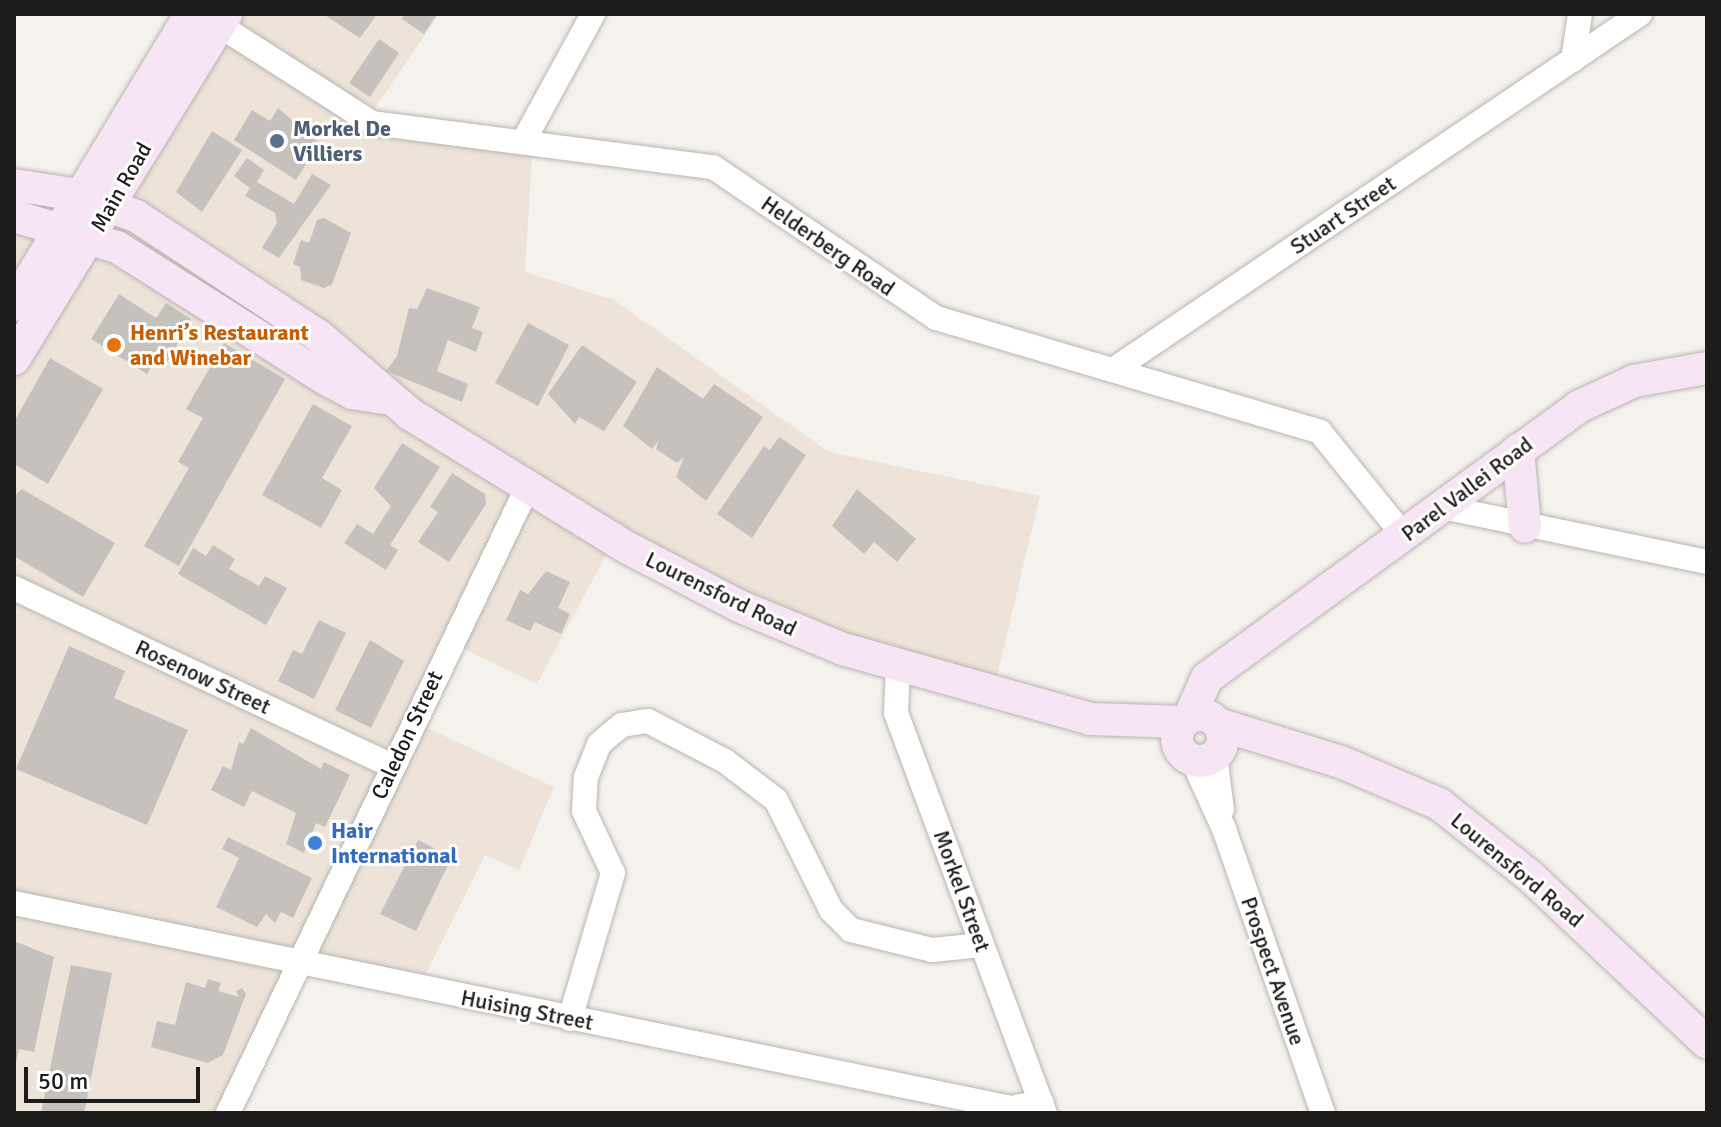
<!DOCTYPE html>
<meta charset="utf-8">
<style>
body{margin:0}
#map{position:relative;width:1721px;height:1127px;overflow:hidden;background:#f5f1ec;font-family:Signika,sans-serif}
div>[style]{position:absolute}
.built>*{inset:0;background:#ede3d8}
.building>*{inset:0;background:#c7c1be}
.roads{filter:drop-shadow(0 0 2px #b9b5b1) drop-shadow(0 0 2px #b9b5b1)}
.street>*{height:24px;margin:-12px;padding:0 12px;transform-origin:12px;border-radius:12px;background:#fff}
.secondary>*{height:32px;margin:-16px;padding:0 16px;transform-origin:16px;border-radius:16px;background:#f7e5f6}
.secondary>.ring{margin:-16px;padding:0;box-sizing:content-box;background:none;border:32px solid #f7e5f6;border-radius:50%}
.dots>*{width:22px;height:22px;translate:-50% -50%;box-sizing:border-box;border:4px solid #fff;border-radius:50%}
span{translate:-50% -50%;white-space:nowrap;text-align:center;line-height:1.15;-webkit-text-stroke:6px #fff;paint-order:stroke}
.service-label{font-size:22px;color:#4e5e75;font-weight:700}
.left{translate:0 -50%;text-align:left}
.street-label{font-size:22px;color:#1e1c1a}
.food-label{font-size:22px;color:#c56008;font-weight:700}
.shop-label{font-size:22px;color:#366cbe;font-weight:700}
.frame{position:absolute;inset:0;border:16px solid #1e1c1a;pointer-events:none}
.scale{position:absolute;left:24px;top:1067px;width:176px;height:36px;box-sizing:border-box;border:4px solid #1e1c1a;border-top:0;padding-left:10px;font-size:24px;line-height:28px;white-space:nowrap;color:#1e1c1a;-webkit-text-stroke:6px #fff;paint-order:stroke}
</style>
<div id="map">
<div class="built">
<i style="clip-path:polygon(206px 14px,439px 14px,358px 133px,532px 156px,525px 272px,614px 300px,829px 452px,1040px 496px,997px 676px,842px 632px,614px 540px,537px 684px,451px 643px,414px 722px,554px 787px,519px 870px,485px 855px,419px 988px,297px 966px,227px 1113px,14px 1113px,14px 188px,89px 206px)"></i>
</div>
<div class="building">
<i style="clip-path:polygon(323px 14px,377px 14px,360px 38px)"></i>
<i style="clip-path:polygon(405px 14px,437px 14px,424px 34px,402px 19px)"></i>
<i style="clip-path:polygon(379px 39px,399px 53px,370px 97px,349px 83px)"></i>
<i style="clip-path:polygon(278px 108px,319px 143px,296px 180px,234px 140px,252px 110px,270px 121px)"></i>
<i style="clip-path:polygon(212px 131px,242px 150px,202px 212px,176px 192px)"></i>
<i style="clip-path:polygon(247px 158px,264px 170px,257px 182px,294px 204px,312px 174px,331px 185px,279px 258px,262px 248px,277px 223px,275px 213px,245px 196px,250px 188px,234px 176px)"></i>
<i style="clip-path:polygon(324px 218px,351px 233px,332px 284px,324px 288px,301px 280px,300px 267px,293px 264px,301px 240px,309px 243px,317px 220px)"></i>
<i style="clip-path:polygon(427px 288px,480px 307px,472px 328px,483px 332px,476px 352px,448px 340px,437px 371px,468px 384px,462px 402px,386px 371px,397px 356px,409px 308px,417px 309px)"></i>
<i style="clip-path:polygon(119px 294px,156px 318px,166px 303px,191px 319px,167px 363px,157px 357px,147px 374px,91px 339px)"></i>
<i style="clip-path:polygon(528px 323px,569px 345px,538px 406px,495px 383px)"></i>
<i style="clip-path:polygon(224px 343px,285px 379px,179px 566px,144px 546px,189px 468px,178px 462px,203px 418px,186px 409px)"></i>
<i style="clip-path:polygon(582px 345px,637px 382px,604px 431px,579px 417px,575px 424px,548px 394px)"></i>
<i style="clip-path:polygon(50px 358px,103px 389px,48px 484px,14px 464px,14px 422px)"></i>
<i style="clip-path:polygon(657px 367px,703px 399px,714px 384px,763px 417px,706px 501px,676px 477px,684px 457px,677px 463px,656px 449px,659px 440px,652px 449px,623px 426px)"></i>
<i style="clip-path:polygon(313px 404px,352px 426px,322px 478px,342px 490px,321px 528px,262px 495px)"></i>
<i style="clip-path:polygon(779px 437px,806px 455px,752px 538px,717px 514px,764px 446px,770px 450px)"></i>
<i style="clip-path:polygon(402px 443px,440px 467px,390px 545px,398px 550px,386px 570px,344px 543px,357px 524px,373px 534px,391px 506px,374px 488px)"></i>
<i style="clip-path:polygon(452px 473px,485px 494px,486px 504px,449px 562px,418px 542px,438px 512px,430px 507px)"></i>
<i style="clip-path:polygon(22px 489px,115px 543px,83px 597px,14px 556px,14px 496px)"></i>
<i style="clip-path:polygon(857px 489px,916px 539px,897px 562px,874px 542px,864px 554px,832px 526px)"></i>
<i style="clip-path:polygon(213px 545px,235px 559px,229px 569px,259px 586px,265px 576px,287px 588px,266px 625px,178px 574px,193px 548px,206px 556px)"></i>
<i style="clip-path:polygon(546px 571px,570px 582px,558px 608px,570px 614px,561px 634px,535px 622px,530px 631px,506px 620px,520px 590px,528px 594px)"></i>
<i style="clip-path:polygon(319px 620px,346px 633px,314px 699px,278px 681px,293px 650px,302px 654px)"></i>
<i style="clip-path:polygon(370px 640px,404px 661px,371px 728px,335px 710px)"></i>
<i style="clip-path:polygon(69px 646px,125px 671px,114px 698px,188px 730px,147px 825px,16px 769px)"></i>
<i style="clip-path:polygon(251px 728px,321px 769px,324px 762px,350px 775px,325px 827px,316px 823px,304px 853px,286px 844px,296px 813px,252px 791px,244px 807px,211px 790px,223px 766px,231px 770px,239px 742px,243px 744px)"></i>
<i style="clip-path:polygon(228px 837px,312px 878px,293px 918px,281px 912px,275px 923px,266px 914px,257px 927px,216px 907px,239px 858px,222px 849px)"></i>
<i style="clip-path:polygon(418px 840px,452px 857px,416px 931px,380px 914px)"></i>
<i style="clip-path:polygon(14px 941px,54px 957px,34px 1052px,19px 1049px,15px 1068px)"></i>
<i style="clip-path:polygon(71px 965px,112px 973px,84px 1113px,41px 1113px)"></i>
<i style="clip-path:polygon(208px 979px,221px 983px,218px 991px,239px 997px,236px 991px,242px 988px,246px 994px,223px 1055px,208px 1063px,151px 1047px,157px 1021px,175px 1025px,186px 982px,205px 988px)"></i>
</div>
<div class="roads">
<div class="street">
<i style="left:219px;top:25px;width:182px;rotate:32.6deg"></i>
<i style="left:372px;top:123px;width:344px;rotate:7.4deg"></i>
<i style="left:713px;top:167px;width:269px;rotate:34.1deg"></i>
<i style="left:936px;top:318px;width:401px;rotate:16.5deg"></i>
<i style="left:1320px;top:432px;width:135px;rotate:51deg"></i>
<i style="left:1573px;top:60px;width:47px;rotate:-81.3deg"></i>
<i style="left:523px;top:142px;width:146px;rotate:-61.3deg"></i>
<i style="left:1113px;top:370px;width:636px;rotate:-34.04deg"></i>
<i style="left:1442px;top:507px;width:271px;rotate:11.7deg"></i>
<i style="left:14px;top:588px;width:418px;rotate:25.2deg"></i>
<i style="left:898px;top:665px;width:48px;rotate:92.4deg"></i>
<i style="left:896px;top:713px;width:427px;rotate:69.6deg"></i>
<i style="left:1215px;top:755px;width:55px;rotate:82.7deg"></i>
<i style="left:1192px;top:759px;width:77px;rotate:65.4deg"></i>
<i style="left:1224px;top:829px;width:301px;rotate:70.8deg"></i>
<i style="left:14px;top:903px;width:1018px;rotate:11.62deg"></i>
<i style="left:1011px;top:1108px;width:31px;rotate:-11deg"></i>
<i style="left:570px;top:1019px;width:152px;rotate:-73.6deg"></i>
<i style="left:613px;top:873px;width:68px;rotate:-115.1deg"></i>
<i style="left:584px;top:811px;width:34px;rotate:-87deg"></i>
<i style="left:586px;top:777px;width:35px;rotate:-68deg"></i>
<i style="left:599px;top:744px;width:30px;rotate:-40deg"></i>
<i style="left:622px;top:725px;width:26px;rotate:-9deg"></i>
<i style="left:648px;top:721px;width:87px;rotate:27.5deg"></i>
<i style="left:725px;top:761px;width:64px;rotate:37.4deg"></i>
<i style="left:776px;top:800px;width:123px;rotate:63.4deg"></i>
<i style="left:831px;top:910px;width:28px;rotate:45deg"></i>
<i style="left:851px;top:930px;width:83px;rotate:13.9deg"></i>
<i style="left:932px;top:950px;width:50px;rotate:-5.7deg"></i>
<i style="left:228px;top:1113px;width:693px;rotate:-64.43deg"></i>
</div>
<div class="secondary">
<i style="left:14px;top:185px;width:65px;rotate:8.9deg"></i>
<i style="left:78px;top:195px;width:62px;rotate:19.9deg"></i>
<i style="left:136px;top:216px;width:220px;rotate:33.3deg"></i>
<i style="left:320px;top:337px;width:118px;rotate:40.5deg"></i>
<i style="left:410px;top:414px;width:256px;rotate:31.6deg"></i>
<i style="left:628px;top:548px;width:125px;rotate:27.6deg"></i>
<i style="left:739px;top:606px;width:113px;rotate:22.5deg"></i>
<i style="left:843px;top:649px;width:257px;rotate:15.8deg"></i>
<i style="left:1090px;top:719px;width:94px;rotate:1.8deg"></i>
<i style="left:14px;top:216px;width:108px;rotate:16.8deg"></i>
<i style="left:117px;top:247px;width:247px;rotate:32.3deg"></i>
<i style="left:326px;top:379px;width:30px;rotate:28deg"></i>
<i style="left:352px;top:393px;width:33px;rotate:9deg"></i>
<i style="left:14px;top:305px;width:341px;rotate:-58.7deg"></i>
<i style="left:14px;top:359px;width:405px;rotate:-58.4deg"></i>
<i style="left:1518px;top:450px;width:77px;rotate:84.8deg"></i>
<i class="ring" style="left:1177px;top:715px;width:14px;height:14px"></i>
<i style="left:1189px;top:718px;width:44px;rotate:-65.8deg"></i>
<i style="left:1207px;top:678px;width:459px;rotate:-36.1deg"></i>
<i style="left:1578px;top:407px;width:62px;rotate:-24.9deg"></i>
<i style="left:1634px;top:381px;width:74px;rotate:-10.1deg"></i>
<i style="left:1218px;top:724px;width:129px;rotate:17.2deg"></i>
<i style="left:1341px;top:762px;width:107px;rotate:23.2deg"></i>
<i style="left:1439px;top:804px;width:116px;rotate:38.4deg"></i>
<i style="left:1530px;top:876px;width:243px;rotate:43.3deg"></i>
</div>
</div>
<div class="dots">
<i style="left:277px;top:141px;background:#5c6f8a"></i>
<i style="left:114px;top:345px;background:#e8710a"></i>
<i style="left:315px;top:843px;background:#3f7fe0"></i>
</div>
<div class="service-label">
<span class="left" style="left:293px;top:141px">Morkel De<br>Villiers</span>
</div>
<div class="street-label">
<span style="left:121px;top:187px;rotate:-60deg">Main Road</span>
<span style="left:1343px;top:215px;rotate:-34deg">Stuart Street</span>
<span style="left:828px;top:246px;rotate:35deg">Helderberg Road</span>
<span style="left:1467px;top:489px;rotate:-37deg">Parel Vallei Road</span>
<span style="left:721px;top:594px;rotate:26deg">Lourensford Road</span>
<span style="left:203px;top:677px;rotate:25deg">Rosenow Street</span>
<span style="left:407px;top:735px;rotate:-65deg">Caledon Street</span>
<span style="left:1517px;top:870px;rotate:40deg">Lourensford Road</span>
<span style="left:962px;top:891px;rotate:70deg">Morkel Street</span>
<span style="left:1273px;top:971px;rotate:71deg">Prospect Avenue</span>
<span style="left:527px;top:1010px;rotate:11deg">Huising Street</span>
</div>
<div class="food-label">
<span class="left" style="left:130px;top:345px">Henri’s Restaurant<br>and Winebar</span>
</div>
<div class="shop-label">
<span class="left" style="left:331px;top:843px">Hair<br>International</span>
</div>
<div class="frame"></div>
<div class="scale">50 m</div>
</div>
